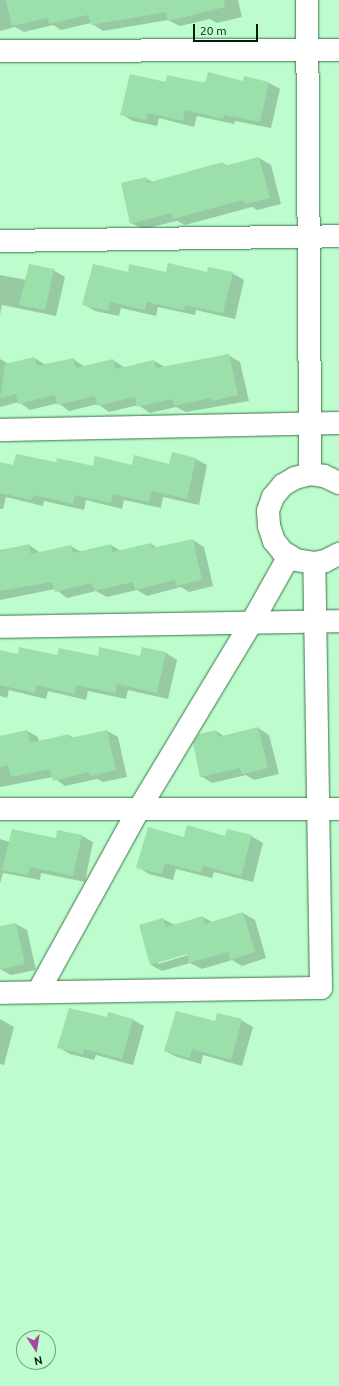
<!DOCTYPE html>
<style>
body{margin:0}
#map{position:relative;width:339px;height:1386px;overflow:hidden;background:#bdfccc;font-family:Ubuntu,sans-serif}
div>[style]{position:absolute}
.shadow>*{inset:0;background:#0003}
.building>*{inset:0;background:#9bdfab}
.roads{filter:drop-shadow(0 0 1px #3a754b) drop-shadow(0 0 1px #3a754b)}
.minor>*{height:22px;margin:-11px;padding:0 11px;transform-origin:11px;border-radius:11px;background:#fff}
span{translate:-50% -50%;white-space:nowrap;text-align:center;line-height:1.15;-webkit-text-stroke:3px #bdfccc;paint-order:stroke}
.north{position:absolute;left:16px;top:1330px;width:40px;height:40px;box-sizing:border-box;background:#bdfccc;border:1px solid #73a27f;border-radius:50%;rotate:168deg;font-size:11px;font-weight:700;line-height:16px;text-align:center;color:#031b0b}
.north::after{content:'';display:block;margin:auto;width:14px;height:18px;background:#ad43a4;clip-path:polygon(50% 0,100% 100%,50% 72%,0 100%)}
.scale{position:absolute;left:193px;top:24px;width:65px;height:18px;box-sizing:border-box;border:2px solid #031b0b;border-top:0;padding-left:5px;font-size:12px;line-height:14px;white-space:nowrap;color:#031b0b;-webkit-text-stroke:3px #bdfccc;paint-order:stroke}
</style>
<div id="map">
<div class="shadow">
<i style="clip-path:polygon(0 0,238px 0,242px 17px,217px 23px,210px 19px,180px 26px,168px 20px,103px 31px,91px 23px,61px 30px,53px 25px,24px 32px,15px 27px,0 31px)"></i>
<i style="clip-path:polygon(244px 82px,269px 83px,280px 89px,271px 128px,235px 121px,234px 124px,197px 116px,194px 127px,159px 118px,157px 126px,133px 121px,121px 114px,166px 83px)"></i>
<i style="clip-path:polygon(259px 158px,271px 165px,281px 204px,257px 210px,252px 207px,185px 225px,177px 221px,143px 229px,131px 223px,145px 178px,153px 182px,222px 163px,228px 166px)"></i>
<i style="clip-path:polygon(53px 270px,65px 277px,56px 316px,2px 305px,0 315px,0 275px,27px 280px)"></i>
<i style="clip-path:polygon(128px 273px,232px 273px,244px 280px,235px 319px,196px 310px,195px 315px,158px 307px,156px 316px,121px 308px,119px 316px,95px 311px,83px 304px)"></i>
<i style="clip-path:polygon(228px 355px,240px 362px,249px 401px,186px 412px,176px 407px,150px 413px,138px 405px,109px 412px,98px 404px,69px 411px,58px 403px,30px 410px,19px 402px,0 407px,0 359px,9px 364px,34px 358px,46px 365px,73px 359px,85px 367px,113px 360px,125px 368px,154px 361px,165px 367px)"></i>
<i style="clip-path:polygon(173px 454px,196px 459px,207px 465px,199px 505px,163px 497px,161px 508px,124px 500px,122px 509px,86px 500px,84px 510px,44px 501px,43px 506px,6px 497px,3px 509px,0 509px,0 463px,14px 467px,57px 463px,94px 467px,170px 465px)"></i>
<i style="clip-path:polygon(193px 540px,204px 547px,213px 586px,189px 592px,181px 587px,147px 596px,137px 590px,107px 597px,96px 591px,67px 598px,55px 589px,0 600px,0 550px,29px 545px,41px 553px,71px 546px,81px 552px,111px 545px,121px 551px,151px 544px,158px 548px)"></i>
<i style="clip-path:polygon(142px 648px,166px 653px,177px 660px,168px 699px,128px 690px,126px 699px,88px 691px,86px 700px,48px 691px,46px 699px,9px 690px,7px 698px,0 696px,0 651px,18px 655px,140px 657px)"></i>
<i style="clip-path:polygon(258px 728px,269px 735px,279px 774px,254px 780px,246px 775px,212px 783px,201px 776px,216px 731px,224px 736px)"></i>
<i style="clip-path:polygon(27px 731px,38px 737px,39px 741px,69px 735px,74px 738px,107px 731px,118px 737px,127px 777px,103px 782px,97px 779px,65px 786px,53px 777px,0 787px,0 736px)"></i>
<i style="clip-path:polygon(58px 831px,82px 836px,93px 842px,85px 882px,41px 873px,40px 880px,3px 873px,0 884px,0 839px,10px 842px,56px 839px)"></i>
<i style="clip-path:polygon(251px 836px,263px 843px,253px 882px,214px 872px,212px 878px,176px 869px,173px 880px,149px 874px,138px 867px,185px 838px)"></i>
<i style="clip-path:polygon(evenodd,243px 913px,255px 920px,266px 958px,242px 966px,232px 960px,202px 969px,190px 963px,162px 971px,151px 965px,163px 919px,175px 925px,203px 917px,212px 922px,243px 913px,191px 952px,192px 954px,158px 964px,158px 962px,191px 952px)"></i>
<i style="clip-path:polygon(16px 924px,27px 930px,36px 970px,11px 975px,0 969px,0 927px)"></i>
<i style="clip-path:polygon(0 1019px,14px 1027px,4px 1065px,0 1064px)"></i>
<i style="clip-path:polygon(107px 1019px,132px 1019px,144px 1026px,133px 1065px,96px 1055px,94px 1060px,70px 1054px,58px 1047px)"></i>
<i style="clip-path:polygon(241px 1020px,253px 1027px,242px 1066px,203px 1055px,201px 1064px,177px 1057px,165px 1051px,216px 1022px)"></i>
</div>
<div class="building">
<i style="clip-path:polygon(6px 0,224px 0,225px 7px,168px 21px,166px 12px,91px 25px,88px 15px,49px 24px,48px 18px,12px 26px)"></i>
<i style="clip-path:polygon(208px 72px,243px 81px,244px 76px,269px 82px,260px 122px,224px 115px,223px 119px,185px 110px,183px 121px,148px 113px,146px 120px,120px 115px,130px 74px,166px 82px,167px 75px,205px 83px)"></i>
<i style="clip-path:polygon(259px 157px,270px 198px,245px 204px,243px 200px,173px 219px,171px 213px,130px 224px,121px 183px,146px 177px,147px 183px,223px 162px,224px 166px)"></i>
<i style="clip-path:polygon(168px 263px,207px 272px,208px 267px,233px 272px,223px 313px,185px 305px,184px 310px,147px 302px,145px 310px,110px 302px,108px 311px,82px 305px,93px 264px,128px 272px,129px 264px,166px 272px)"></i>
<i style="clip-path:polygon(29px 264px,54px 269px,45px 310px,19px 305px)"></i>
<i style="clip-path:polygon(229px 354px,238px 395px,212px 401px,211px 398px,174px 406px,172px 399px,137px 407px,135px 397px,97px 406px,95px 396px,57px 405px,55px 395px,18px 404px,16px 394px,0 398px,5px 364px,34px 357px,37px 366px,74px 358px,76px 368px,113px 359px,116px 369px,154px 360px,156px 368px)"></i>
<i style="clip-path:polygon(172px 452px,196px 458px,187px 499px,152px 491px,149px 502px,113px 494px,111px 503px,75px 495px,73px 504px,33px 495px,32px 500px,0 493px,0 462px,13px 465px,16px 454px,56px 462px,57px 458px,93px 466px,95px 456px,132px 465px,134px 455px,169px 464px)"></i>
<i style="clip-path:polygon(193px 539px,202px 580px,176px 586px,175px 580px,135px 590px,133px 582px,94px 591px,92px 583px,55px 592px,52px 582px,0 591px,0 551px,29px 544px,31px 554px,71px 545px,73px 553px,111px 544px,112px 552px,151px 543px,152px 548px)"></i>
<i style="clip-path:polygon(19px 647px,57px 655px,59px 648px,98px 656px,99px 647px,140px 656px,142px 647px,166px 652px,157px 693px,117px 684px,115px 693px,76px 685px,74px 694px,37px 685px,35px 693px,0 685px,0 650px,18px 654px)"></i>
<i style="clip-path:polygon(258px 727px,268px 768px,242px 774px,240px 768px,200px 777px,193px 743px,199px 734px,216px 730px,218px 737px)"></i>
<i style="clip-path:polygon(27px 730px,30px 743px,69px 734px,70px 738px,107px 730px,116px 770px,90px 776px,89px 772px,53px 781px,50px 769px,11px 777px,8px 765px,0 767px,0 736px)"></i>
<i style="clip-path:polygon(187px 825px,225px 836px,227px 829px,252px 835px,241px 876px,203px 866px,201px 873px,165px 863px,162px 874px,136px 868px,148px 827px,184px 837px)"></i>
<i style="clip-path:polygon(12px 829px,56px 838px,57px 830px,82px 835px,73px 876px,30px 867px,28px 875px,2px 870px)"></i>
<i style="clip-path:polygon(243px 912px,255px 952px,230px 960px,228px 952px,189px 963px,187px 954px,150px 965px,139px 925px,163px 918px,166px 927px,203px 916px,205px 924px)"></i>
<i style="clip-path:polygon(16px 923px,25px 964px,0 969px,0 926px)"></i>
<i style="clip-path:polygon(69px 1008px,107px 1017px,108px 1012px,133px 1019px,122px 1059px,84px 1049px,83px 1054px,57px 1048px)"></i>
<i style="clip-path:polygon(176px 1011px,215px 1021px,217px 1013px,242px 1019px,231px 1060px,192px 1049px,190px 1058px,164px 1051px)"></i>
</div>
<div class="roads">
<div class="minor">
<i style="left:307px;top:0;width:474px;rotate:89.6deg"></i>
<i style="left:0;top:51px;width:339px;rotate:-0.2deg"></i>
<i style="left:0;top:241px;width:339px;rotate:-0.8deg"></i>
<i style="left:0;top:430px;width:339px;rotate:-1.2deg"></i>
<i style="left:339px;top:483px;width:17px;rotate:-155deg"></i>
<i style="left:324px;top:476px;width:14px;rotate:-172deg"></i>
<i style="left:310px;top:474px;width:16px;rotate:165deg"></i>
<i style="left:295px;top:478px;width:14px;rotate:150deg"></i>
<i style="left:283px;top:485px;width:16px;rotate:130deg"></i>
<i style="left:273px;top:497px;width:15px;rotate:110deg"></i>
<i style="left:268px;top:511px;width:15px;rotate:86deg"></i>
<i style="left:269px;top:526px;width:16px;rotate:72deg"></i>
<i style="left:274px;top:541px;width:14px;rotate:51deg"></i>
<i style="left:283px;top:552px;width:15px;rotate:32deg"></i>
<i style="left:296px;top:560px;width:18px;rotate:9deg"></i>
<i style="left:314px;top:563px;width:11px;rotate:-10deg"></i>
<i style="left:325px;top:561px;width:16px;rotate:-27deg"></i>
<i style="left:0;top:627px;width:339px;rotate:-1deg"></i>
<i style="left:0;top:809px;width:339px"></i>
<i style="left:38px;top:992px;width:209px;rotate:-61.1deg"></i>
<i style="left:139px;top:809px;width:218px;rotate:-58.9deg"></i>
<i style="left:252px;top:622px;width:76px;rotate:-60.7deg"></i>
<i style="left:0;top:993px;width:321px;rotate:-0.9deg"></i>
<i style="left:321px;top:988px;width:425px;rotate:-90.9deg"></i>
</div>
</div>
<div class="north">N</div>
<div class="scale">20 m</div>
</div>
